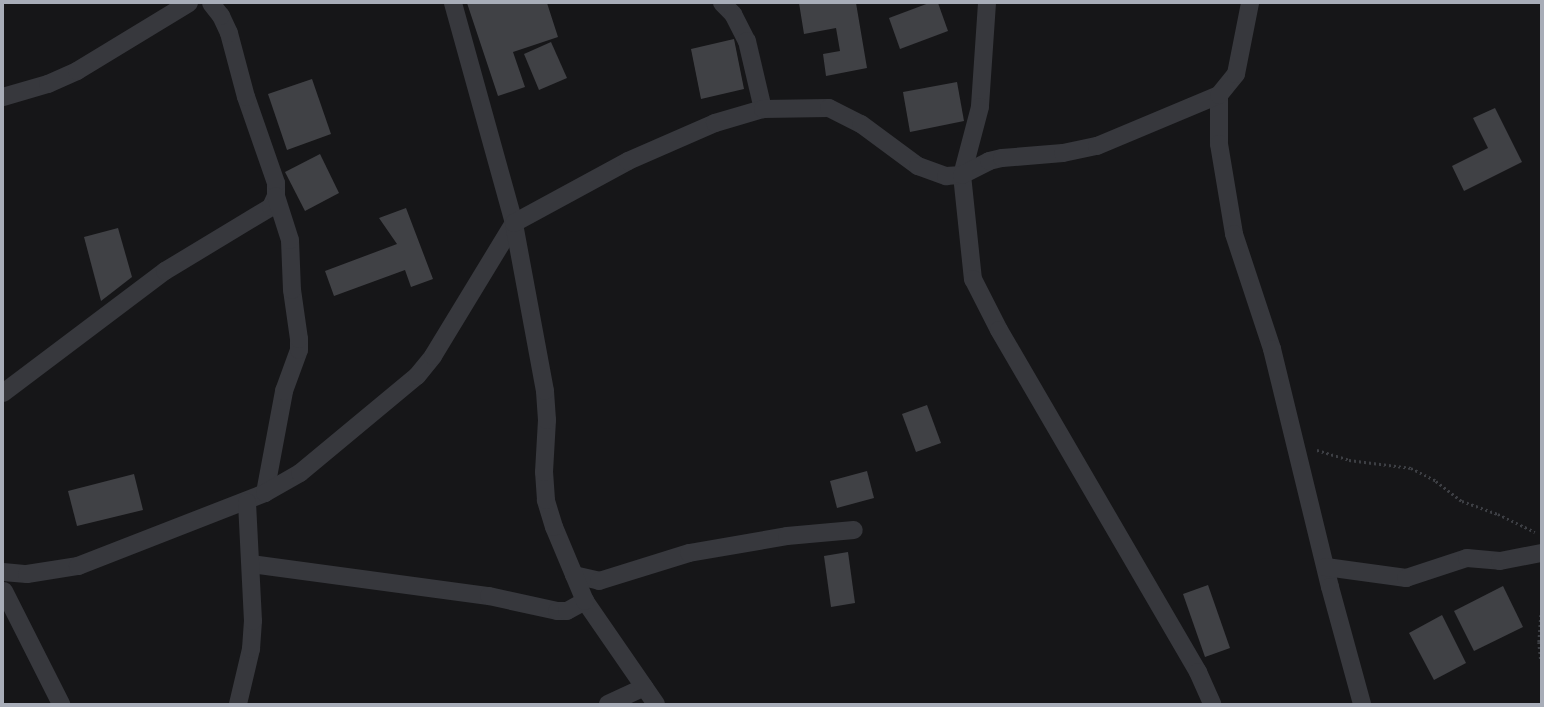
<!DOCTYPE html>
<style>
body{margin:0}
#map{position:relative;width:1544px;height:707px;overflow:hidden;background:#161618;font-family:"IBM Plex Sans",sans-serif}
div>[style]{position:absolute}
.building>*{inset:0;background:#404145}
.path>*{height:2.5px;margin-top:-1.25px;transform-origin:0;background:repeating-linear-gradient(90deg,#3d3f44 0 2px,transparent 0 5px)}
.minor>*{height:18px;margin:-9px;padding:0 9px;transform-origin:9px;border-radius:9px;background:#37383d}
span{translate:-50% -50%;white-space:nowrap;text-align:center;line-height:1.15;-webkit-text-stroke:3px #111113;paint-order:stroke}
.frame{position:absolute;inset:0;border:4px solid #a8adb8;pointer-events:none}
</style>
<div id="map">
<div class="building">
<i style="clip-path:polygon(467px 3px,547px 3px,558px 37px,513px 52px,525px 87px,498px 96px)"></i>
<i style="clip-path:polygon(799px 3px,856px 3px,867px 68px,826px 76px,823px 54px,840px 51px,836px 28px,804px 34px)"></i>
<i style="clip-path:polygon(929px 3px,938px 3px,948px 31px,900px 49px,889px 18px)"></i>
<i style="clip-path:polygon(734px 39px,744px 89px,701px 99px,691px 49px)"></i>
<i style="clip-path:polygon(551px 42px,567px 78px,539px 90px,524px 54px)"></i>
<i style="clip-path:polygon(312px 79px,331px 134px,287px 150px,268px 94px)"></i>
<i style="clip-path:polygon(957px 82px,964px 121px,910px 132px,903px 92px)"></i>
<i style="clip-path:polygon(1495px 108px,1522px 162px,1464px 191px,1452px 166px,1488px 148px,1473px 118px)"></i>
<i style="clip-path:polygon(320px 154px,339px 193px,305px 211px,285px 172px)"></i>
<i style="clip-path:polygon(406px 208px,433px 279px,411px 287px,405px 270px,334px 296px,325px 271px,397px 244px,379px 218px)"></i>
<i style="clip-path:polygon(118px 228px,132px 277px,101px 301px,84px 237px)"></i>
<i style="clip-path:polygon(927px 405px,941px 443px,916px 452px,902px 414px)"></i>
<i style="clip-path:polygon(867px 471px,874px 498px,837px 508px,830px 481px)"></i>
<i style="clip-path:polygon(134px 474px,143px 510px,77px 526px,68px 491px)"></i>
<i style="clip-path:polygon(848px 552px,855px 603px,831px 607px,824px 556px)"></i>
<i style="clip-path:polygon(1208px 585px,1230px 648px,1205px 657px,1183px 594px)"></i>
<i style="clip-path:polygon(1503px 586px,1523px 627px,1474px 651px,1454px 611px)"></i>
<i style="clip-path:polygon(1442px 615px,1466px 663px,1434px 680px,1409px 633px)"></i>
</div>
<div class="path">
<i style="left:1317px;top:450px;width:34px;rotate:17deg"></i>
<i style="left:1349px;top:460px;width:63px;rotate:7.4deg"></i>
<i style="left:1411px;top:468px;width:28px;rotate:27deg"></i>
<i style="left:1436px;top:481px;width:33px;rotate:38deg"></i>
<i style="left:1462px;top:501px;width:38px;rotate:20deg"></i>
<i style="left:1498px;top:514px;width:41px;rotate:25.9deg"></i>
<i style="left:1541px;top:615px;width:27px;rotate:94deg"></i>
<i style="left:1539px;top:642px;width:18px;rotate:84deg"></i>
</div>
<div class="minor">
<i style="left:722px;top:3px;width:16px;rotate:45deg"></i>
<i style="left:733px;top:14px;width:30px;rotate:63deg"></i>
<i style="left:747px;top:41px;width:70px;rotate:76.8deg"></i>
<i style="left:987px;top:3px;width:104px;rotate:93.9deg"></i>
<i style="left:980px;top:107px;width:70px;rotate:104.8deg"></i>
<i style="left:962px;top:175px;width:105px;rotate:84deg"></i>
<i style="left:973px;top:279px;width:57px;rotate:63deg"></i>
<i style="left:999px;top:330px;width:396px;rotate:59.8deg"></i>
<i style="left:1198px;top:672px;width:35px;rotate:66deg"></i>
<i style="left:1219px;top:95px;width:49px;rotate:90deg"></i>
<i style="left:1219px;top:144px;width:91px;rotate:80.5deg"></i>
<i style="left:1234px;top:234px;width:121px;rotate:71.7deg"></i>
<i style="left:1272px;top:349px;width:245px;rotate:76.3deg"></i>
<i style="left:1330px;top:587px;width:121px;rotate:74.7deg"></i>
<i style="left:3px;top:97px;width:47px;rotate:-16.1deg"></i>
<i style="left:48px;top:84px;width:32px;rotate:-24deg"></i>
<i style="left:77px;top:71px;width:131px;rotate:-31.3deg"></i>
<i style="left:3px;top:393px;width:203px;rotate:-37deg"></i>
<i style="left:165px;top:271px;width:124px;rotate:-31.1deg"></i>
<i style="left:271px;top:207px;width:12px;rotate:-66deg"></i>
<i style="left:276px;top:196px;width:13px;rotate:-90deg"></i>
<i style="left:276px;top:183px;width:91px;rotate:-109.2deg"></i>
<i style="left:246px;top:97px;width:66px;rotate:-104.9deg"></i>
<i style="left:229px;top:33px;width:19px;rotate:-115deg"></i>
<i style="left:221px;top:16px;width:16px;rotate:-128deg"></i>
<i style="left:265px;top:493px;width:104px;rotate:-79.4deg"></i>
<i style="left:284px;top:391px;width:44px;rotate:-69.9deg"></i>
<i style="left:299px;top:350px;width:11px;rotate:-90deg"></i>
<i style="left:299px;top:339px;width:49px;rotate:-98.1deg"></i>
<i style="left:292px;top:290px;width:50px;rotate:-92.3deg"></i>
<i style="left:290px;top:240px;width:46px;rotate:-107.7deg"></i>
<i style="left:251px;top:564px;width:240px;rotate:7.7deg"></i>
<i style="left:489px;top:596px;width:70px;rotate:12.4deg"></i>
<i style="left:557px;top:611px;width:10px"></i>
<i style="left:567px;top:611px;width:21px;rotate:-29deg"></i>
<i style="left:1326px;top:567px;width:81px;rotate:7.8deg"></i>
<i style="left:1406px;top:578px;width:64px;rotate:-18.2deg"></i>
<i style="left:1467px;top:558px;width:33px;rotate:5deg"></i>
<i style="left:1500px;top:561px;width:42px;rotate:-11deg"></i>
<i style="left:3px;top:572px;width:24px;rotate:5deg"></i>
<i style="left:27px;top:574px;width:52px;rotate:-8.9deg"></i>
<i style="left:78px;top:566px;width:201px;rotate:-21.3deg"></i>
<i style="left:265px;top:493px;width:40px;rotate:-29.7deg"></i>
<i style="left:300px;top:473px;width:152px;rotate:-39.7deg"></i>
<i style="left:417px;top:376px;width:26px;rotate:-51deg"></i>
<i style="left:433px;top:356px;width:156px;rotate:-58.7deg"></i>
<i style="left:514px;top:223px;width:228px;rotate:-105.5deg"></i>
<i style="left:574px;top:575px;width:26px;rotate:13deg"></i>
<i style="left:599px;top:581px;width:94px;rotate:-17.3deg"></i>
<i style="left:689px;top:553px;width:99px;rotate:-9.8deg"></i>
<i style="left:787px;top:536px;width:67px;rotate:-5.1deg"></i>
<i style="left:4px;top:591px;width:127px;rotate:63.2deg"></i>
<i style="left:238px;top:704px;width:57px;rotate:-76.7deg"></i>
<i style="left:251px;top:649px;width:28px;rotate:-86deg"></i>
<i style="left:253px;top:621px;width:119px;rotate:-92.9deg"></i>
<i style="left:608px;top:704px;width:40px;rotate:-25deg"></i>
<i style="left:656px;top:704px;width:125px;rotate:-124.6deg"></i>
<i style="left:585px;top:601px;width:80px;rotate:-112.7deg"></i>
<i style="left:554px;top:527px;width:28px;rotate:-107deg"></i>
<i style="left:546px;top:500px;width:28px;rotate:-94deg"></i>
<i style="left:544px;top:472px;width:52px;rotate:-86.7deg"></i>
<i style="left:547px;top:420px;width:29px;rotate:-94deg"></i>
<i style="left:545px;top:391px;width:171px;rotate:-100.5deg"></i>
<i style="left:514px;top:223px;width:130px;rotate:-28.5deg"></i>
<i style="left:628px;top:161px;width:95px;rotate:-23.6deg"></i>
<i style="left:715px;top:123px;width:50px;rotate:-16.3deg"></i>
<i style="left:763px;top:109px;width:66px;rotate:-0.9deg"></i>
<i style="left:829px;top:108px;width:36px;rotate:27deg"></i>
<i style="left:861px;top:124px;width:71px;rotate:36.4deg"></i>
<i style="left:918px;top:166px;width:30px;rotate:20deg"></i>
<i style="left:946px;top:176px;width:16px;rotate:-4deg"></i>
<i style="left:962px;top:175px;width:30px;rotate:-27deg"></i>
<i style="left:989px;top:161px;width:13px;rotate:-13deg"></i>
<i style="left:1002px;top:158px;width:61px;rotate:-4.7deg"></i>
<i style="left:1063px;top:153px;width:35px;rotate:-12deg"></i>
<i style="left:1097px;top:146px;width:132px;rotate:-22.7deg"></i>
<i style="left:1219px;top:95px;width:27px;rotate:-51deg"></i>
<i style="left:1236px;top:74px;width:72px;rotate:-78.8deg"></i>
</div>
<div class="frame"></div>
</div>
